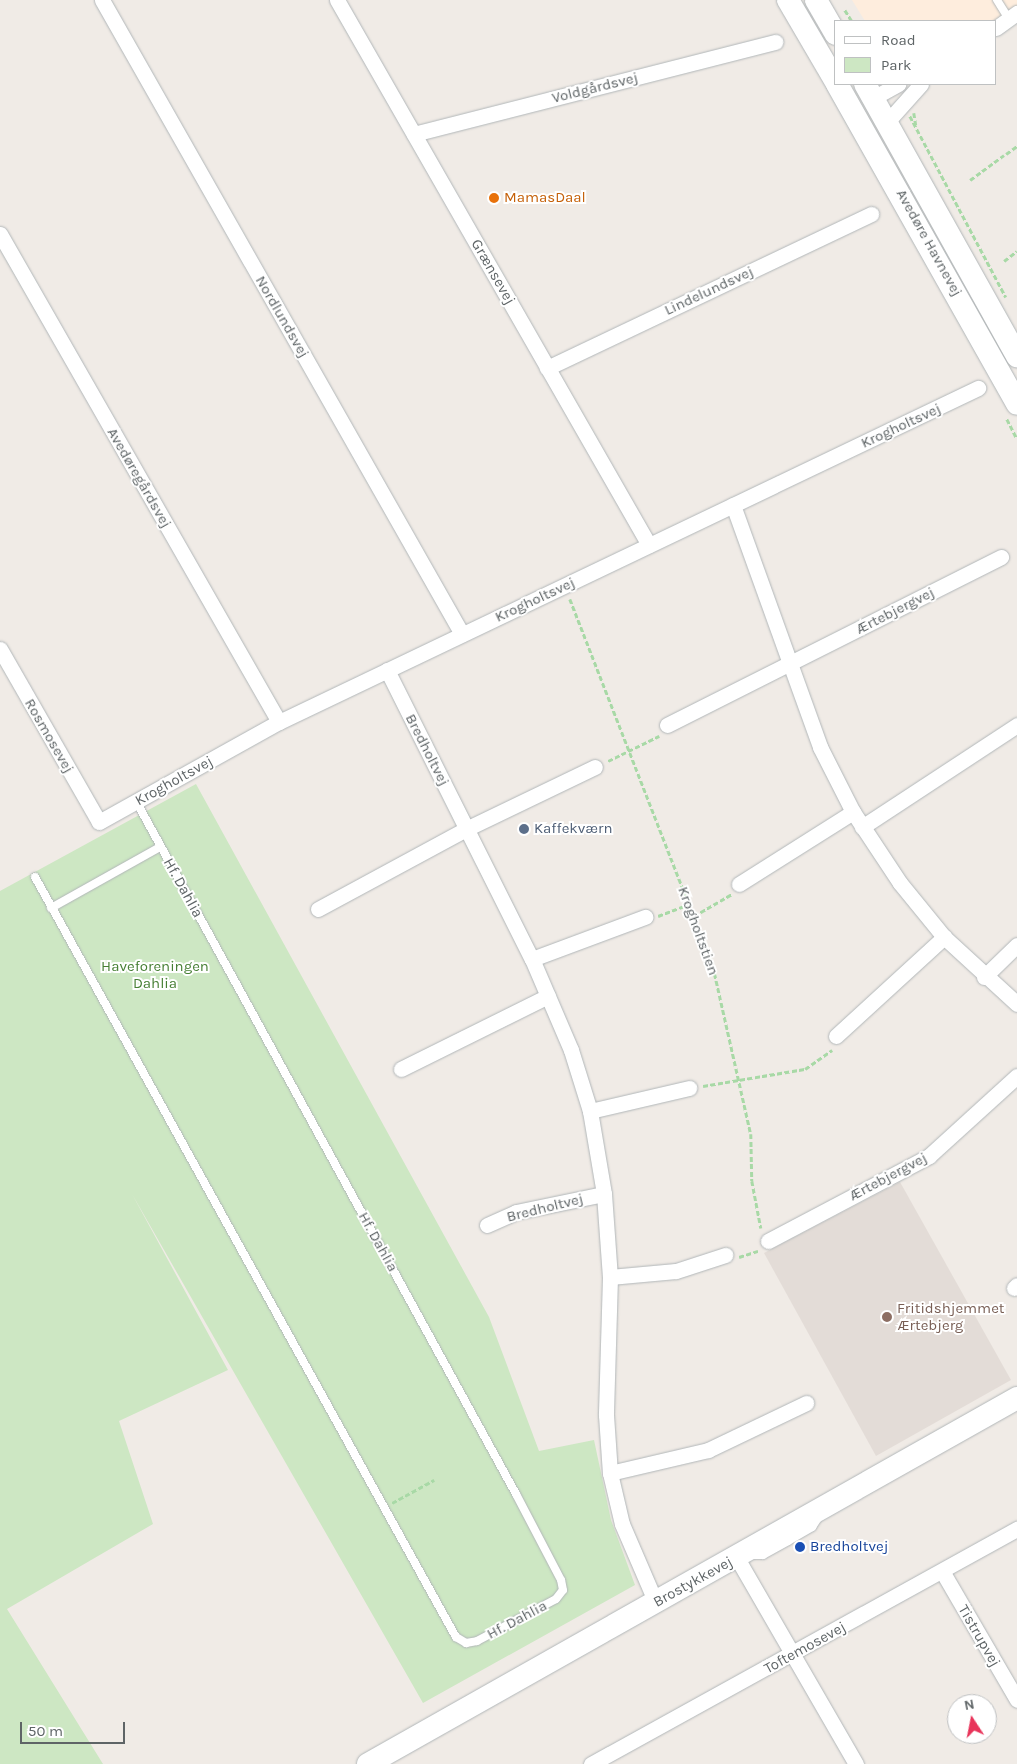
<!DOCTYPE html>
<meta charset="utf-8">
<style>
body{margin:0}
#map{position:relative;width:1017px;height:1764px;overflow:hidden;background:#f0ebe6;font-family:Karla,sans-serif}
div>[style]{position:absolute}
.commercial>*{inset:0;background:#feeddd}
.education>*{inset:0;background:#e3dcd7}
.green>*{inset:0;background:#cde7c3}
.path>*{height:2.5px;margin-top:-1.25px;transform-origin:0;background:repeating-linear-gradient(90deg,#a8d9a6 0 5px,transparent 0 7.5px)}
.roads{filter:drop-shadow(0 0 1px #b1b6b8) drop-shadow(0 0 1px #b1b6b8)}
.lane>*{height:8px;margin:-4px;padding:0 4px;transform-origin:4px;border-radius:4px;background:#fff}
.street>*{height:15px;margin:-7.5px;padding:0 7.5px;transform-origin:7.5px;border-radius:7.5px;background:#fff}
.secondary>*{height:22px;margin:-11px;padding:0 11px;transform-origin:11px;border-radius:11px;background:#fff}
.dots>*{width:14px;height:14px;translate:-50% -50%;box-sizing:border-box;border:2px solid #fff;border-radius:50%}
span{translate:-50% -50%;white-space:nowrap;text-align:center;line-height:1.15;-webkit-text-stroke:4px #fff;paint-order:stroke}
.street-label{font-size:15px;color:#5e6466}
.food-label{font-size:15px;color:#c56008}
.left{translate:0 -50%;text-align:left}
.service-label{font-size:15px;color:#4e5e75}
.park-label{font-size:15px;color:#467f34}
.education-label{font-size:15px;color:#785e54}
.transit-label{font-size:15px;color:#164399}
.legend{position:absolute;left:834px;top:20px;width:162px;height:65px;box-sizing:border-box;background:#fff;border:1px solid #bfc1c2;margin:0;padding:6px 9px;list-style:none;font-size:15px;color:#5e6466}
.legend li{display:flex;align-items:center;gap:10px;height:25px}
.legend b{width:25px;border:1px solid #bfc1c2}
.north{position:absolute;left:947px;top:1694px;width:50px;height:50px;box-sizing:border-box;background:#fff;border:1px solid #bfc1c2;border-radius:50%;rotate:349deg;font-size:14px;font-weight:700;line-height:20px;text-align:center;color:#5e6466}
.north::after{content:'';display:block;margin:auto;width:18px;height:22px;background:#e8345a;clip-path:polygon(50% 0,100% 100%,50% 72%,0 100%)}
.scale{position:absolute;left:20px;top:1722px;width:105px;height:22px;box-sizing:border-box;border:2px solid #5e6466;border-top:0;padding-left:6px;font-size:15px;line-height:18px;white-space:nowrap;color:#5e6466;-webkit-text-stroke:4px #fff;paint-order:stroke}
</style>
<div id="map">
<div class="commercial">
<i style="clip-path:polygon(852px 0,1017px 0,1017px 6px,996px 21px,865px 21px)"></i>
</div>
<div class="education">
<i style="clip-path:polygon(900px 1182px,1011px 1380px,876px 1456px,764px 1253px)"></i>
</div>
<div class="green">
<i style="clip-path:polygon(196px 784px,489px 1317px,539px 1451px,594px 1440px,611px 1520px,635px 1585px,423px 1703px,132px 1194px,228px 1370px,119px 1421px,153px 1524px,7px 1609px,103px 1764px,0 1764px,0 891px)"></i>
</div>
<div class="path">
<i style="left:845px;top:10px;width:13px;rotate:58deg"></i>
<i style="left:914px;top:113px;width:12px;rotate:81deg"></i>
<i style="left:910px;top:116px;width:205px;rotate:62.1deg"></i>
<i style="left:1006px;top:154px;width:14px;rotate:-36deg"></i>
<i style="left:970px;top:180px;width:42px;rotate:-36.3deg"></i>
<i style="left:1004px;top:261px;width:16px;rotate:-38deg"></i>
<i style="left:1007px;top:419px;width:22px;rotate:63deg"></i>
<i style="left:570px;top:599px;width:394px;rotate:68.7deg"></i>
<i style="left:713px;top:966px;width:172px;rotate:77.3deg"></i>
<i style="left:751px;top:1134px;width:47px;rotate:88.8deg"></i>
<i style="left:752px;top:1181px;width:48px;rotate:79.2deg"></i>
<i style="left:608px;top:761px;width:57px;rotate:-26.1deg"></i>
<i style="left:658px;top:916px;width:34px;rotate:-21deg"></i>
<i style="left:694px;top:916px;width:44px;rotate:-30.1deg"></i>
<i style="left:703px;top:1086px;width:103px;rotate:-9.5deg"></i>
<i style="left:805px;top:1069px;width:33px;rotate:-35deg"></i>
<i style="left:739px;top:1257px;width:20px;rotate:-18deg"></i>
<i style="left:392px;top:1503px;width:48px;rotate:-28.7deg"></i>
</div>
<div class="roads">
<div class="lane">
<i style="left:997px;top:0;width:22px;rotate:58deg"></i>
<i style="left:35px;top:877px;width:869px;rotate:61.02deg"></i>
<i style="left:456px;top:1637px;width:12px;rotate:31deg"></i>
<i style="left:466px;top:1643px;width:11px;rotate:-10deg"></i>
<i style="left:477px;top:1641px;width:89px;rotate:-28deg"></i>
<i style="left:556px;top:1599px;width:11px;rotate:-52deg"></i>
<i style="left:563px;top:1590px;width:10px;rotate:-101deg"></i>
<i style="left:561px;top:1580px;width:97px;rotate:-117.6deg"></i>
<i style="left:516px;top:1494px;width:788px;rotate:-118.74deg"></i>
<i style="left:51px;top:908px;width:125px;rotate:-29.2deg"></i>
<i style="left:752px;top:1555px;width:11px"></i>
<i style="left:763px;top:1555px;width:29px;rotate:-29deg"></i>
<i style="left:788px;top:1541px;width:28px;rotate:-30deg"></i>
<i style="left:812px;top:1527px;width:11px;rotate:-56deg"></i>
</div>
<div class="street">
<i style="left:102px;top:0;width:729px;rotate:60.41deg"></i>
<i style="left:337px;top:0;width:628px;rotate:60.21deg"></i>
<i style="left:996px;top:28px;width:26px;rotate:-36deg"></i>
<i style="left:873px;top:98px;width:29px;rotate:-29deg"></i>
<i style="left:887px;top:122px;width:51px;rotate:-48.2deg"></i>
<i style="left:414px;top:134px;width:373px;rotate:-14.3deg"></i>
<i style="left:0;top:234px;width:562px;rotate:60.24deg"></i>
<i style="left:547px;top:368px;width:359px;rotate:-25.4deg"></i>
<i style="left:733px;top:505px;width:257px;rotate:70.2deg"></i>
<i style="left:820px;top:747px;width:73px;rotate:63.1deg"></i>
<i style="left:853px;top:812px;width:85px;rotate:56.5deg"></i>
<i style="left:900px;top:883px;width:70px;rotate:50.8deg"></i>
<i style="left:944px;top:937px;width:99px;rotate:42.5deg"></i>
<i style="left:0;top:649px;width:199px;rotate:60.2deg"></i>
<i style="left:99px;top:822px;width:206px;rotate:-29.1deg"></i>
<i style="left:279px;top:722px;width:775px;rotate:-25.54deg"></i>
<i style="left:387px;top:670px;width:323px;rotate:63.4deg"></i>
<i style="left:532px;top:959px;width:99px;rotate:66.8deg"></i>
<i style="left:571px;top:1050px;width:64px;rotate:72.7deg"></i>
<i style="left:590px;top:1111px;width:84px;rotate:80.4deg"></i>
<i style="left:604px;top:1194px;width:83px;rotate:85.9deg"></i>
<i style="left:610px;top:1277px;width:138px;rotate:91.7deg"></i>
<i style="left:606px;top:1415px;width:58px;rotate:86.1deg"></i>
<i style="left:610px;top:1473px;width:52px;rotate:76.8deg"></i>
<i style="left:622px;top:1524px;width:86px;rotate:66.7deg"></i>
<i style="left:667px;top:725px;width:374px;rotate:-26.7deg"></i>
<i style="left:862px;top:827px;width:186px;rotate:-33.3deg"></i>
<i style="left:739px;top:884px;width:135px;rotate:-32.3deg"></i>
<i style="left:318px;top:909px;width:168px;rotate:-28.4deg"></i>
<i style="left:466px;top:829px;width:143px;rotate:-25.7deg"></i>
<i style="left:532px;top:959px;width:121px;rotate:-20.4deg"></i>
<i style="left:984px;top:977px;width:46px;rotate:-44.1deg"></i>
<i style="left:836px;top:1036px;width:147px;rotate:-42.5deg"></i>
<i style="left:401px;top:1069px;width:164px;rotate:-26.4deg"></i>
<i style="left:590px;top:1111px;width:102px;rotate:-13.1deg"></i>
<i style="left:487px;top:1225px;width:32px;rotate:-24deg"></i>
<i style="left:516px;top:1212px;width:90px;rotate:-11.6deg"></i>
<i style="left:768px;top:1241px;width:182px;rotate:-27.8deg"></i>
<i style="left:929px;top:1156px;width:119px;rotate:-42.3deg"></i>
<i style="left:610px;top:1277px;width:66px;rotate:-5.2deg"></i>
<i style="left:676px;top:1271px;width:52px;rotate:-18.1deg"></i>
<i style="left:1014px;top:1288px;width:4px;rotate:-45deg"></i>
<i style="left:610px;top:1473px;width:101px;rotate:-13.2deg"></i>
<i style="left:708px;top:1450px;width:109px;rotate:-25.6deg"></i>
<i style="left:737px;top:1558px;width:238px;rotate:60deg"></i>
<i style="left:942px;top:1571px;width:149px;rotate:59.8deg"></i>
<i style="left:591px;top:1764px;width:487px;rotate:-28.9deg"></i>
</div>
<div class="secondary">
<i style="left:788px;top:0;width:95px;rotate:59.7deg"></i>
<i style="left:816px;top:0;width:39px;rotate:60deg"></i>
<i style="left:837px;top:84px;width:367px;rotate:60.6deg"></i>
<i style="left:865px;top:84px;width:312px;rotate:60.8deg"></i>
<i style="left:368px;top:1764px;width:745px;rotate:-29.42deg"></i>
</div>
</div>
<div class="dots">
<i style="left:494px;top:198px;background:#e8710a"></i>
<i style="left:524px;top:829px;background:#5c6f8a"></i>
<i style="left:887px;top:1317px;background:#8d6e63"></i>
<i style="left:800px;top:1547px;background:#1a4fb4"></i>
</div>
<div class="street-label">
<span style="left:595px;top:88px;rotate:-14deg">Voldgårdsvej</span>
<span style="left:929px;top:243px;rotate:61deg">Avedøre Havnevej</span>
<span style="left:493px;top:272px;rotate:60deg">Grænsevej</span>
<span style="left:709px;top:291px;rotate:-25deg">Lindelundsvej</span>
<span style="left:282px;top:317px;rotate:60deg">Nordlundsvej</span>
<span style="left:901px;top:426px;rotate:-25deg">Krogholtsvej</span>
<span style="left:139px;top:478px;rotate:60deg">Avedøregårdsvej</span>
<span style="left:535px;top:600px;rotate:-25deg">Krogholtsvej</span>
<span style="left:895px;top:611px;rotate:-27deg">Ærtebjergvej</span>
<span style="left:49px;top:736px;rotate:60deg">Rosmosevej</span>
<span style="left:427px;top:750px;rotate:63deg">Bredholtvej</span>
<span style="left:174px;top:781px;rotate:-29deg">Krogholtsvej</span>
<span style="left:183px;top:888px;rotate:61deg">Hf. Dahlia</span>
<span style="left:698px;top:931px;rotate:70deg">Krogholtstien</span>
<span style="left:888px;top:1177px;rotate:-28deg">Ærtebjergvej</span>
<span style="left:545px;top:1208px;rotate:-14deg">Bredholtvej</span>
<span style="left:378px;top:1242px;rotate:61deg">Hf. Dahlia</span>
<span style="left:693px;top:1582px;rotate:-29deg">Brostykkevej</span>
<span style="left:517px;top:1620px;rotate:-28deg">Hf. Dahlia</span>
<span style="left:979px;top:1636px;rotate:60deg">Tistrupvej</span>
<span style="left:805px;top:1648px;rotate:-29deg">Toftemosevej</span>
</div>
<div class="food-label">
<span class="left" style="left:504px;top:198px">MamasDaal</span>
</div>
<div class="service-label">
<span class="left" style="left:534px;top:829px">Kaffekværn</span>
</div>
<div class="park-label">
<span style="left:155px;top:975px">Haveforeningen<br>Dahlia</span>
</div>
<div class="education-label">
<span class="left" style="left:897px;top:1317px">Fritidshjemmet<br>Ærtebjerg</span>
</div>
<div class="transit-label">
<span class="left" style="left:810px;top:1547px">Bredholtvej</span>
</div>
<ul class="legend">
<li><b style="height:6px;background:#fff"></b>Road</li>
<li><b style="height:14px;background:#cde7c3"></b>Park</li>
</ul>
<div class="north">N</div>
<div class="scale">50 m</div>
</div>
